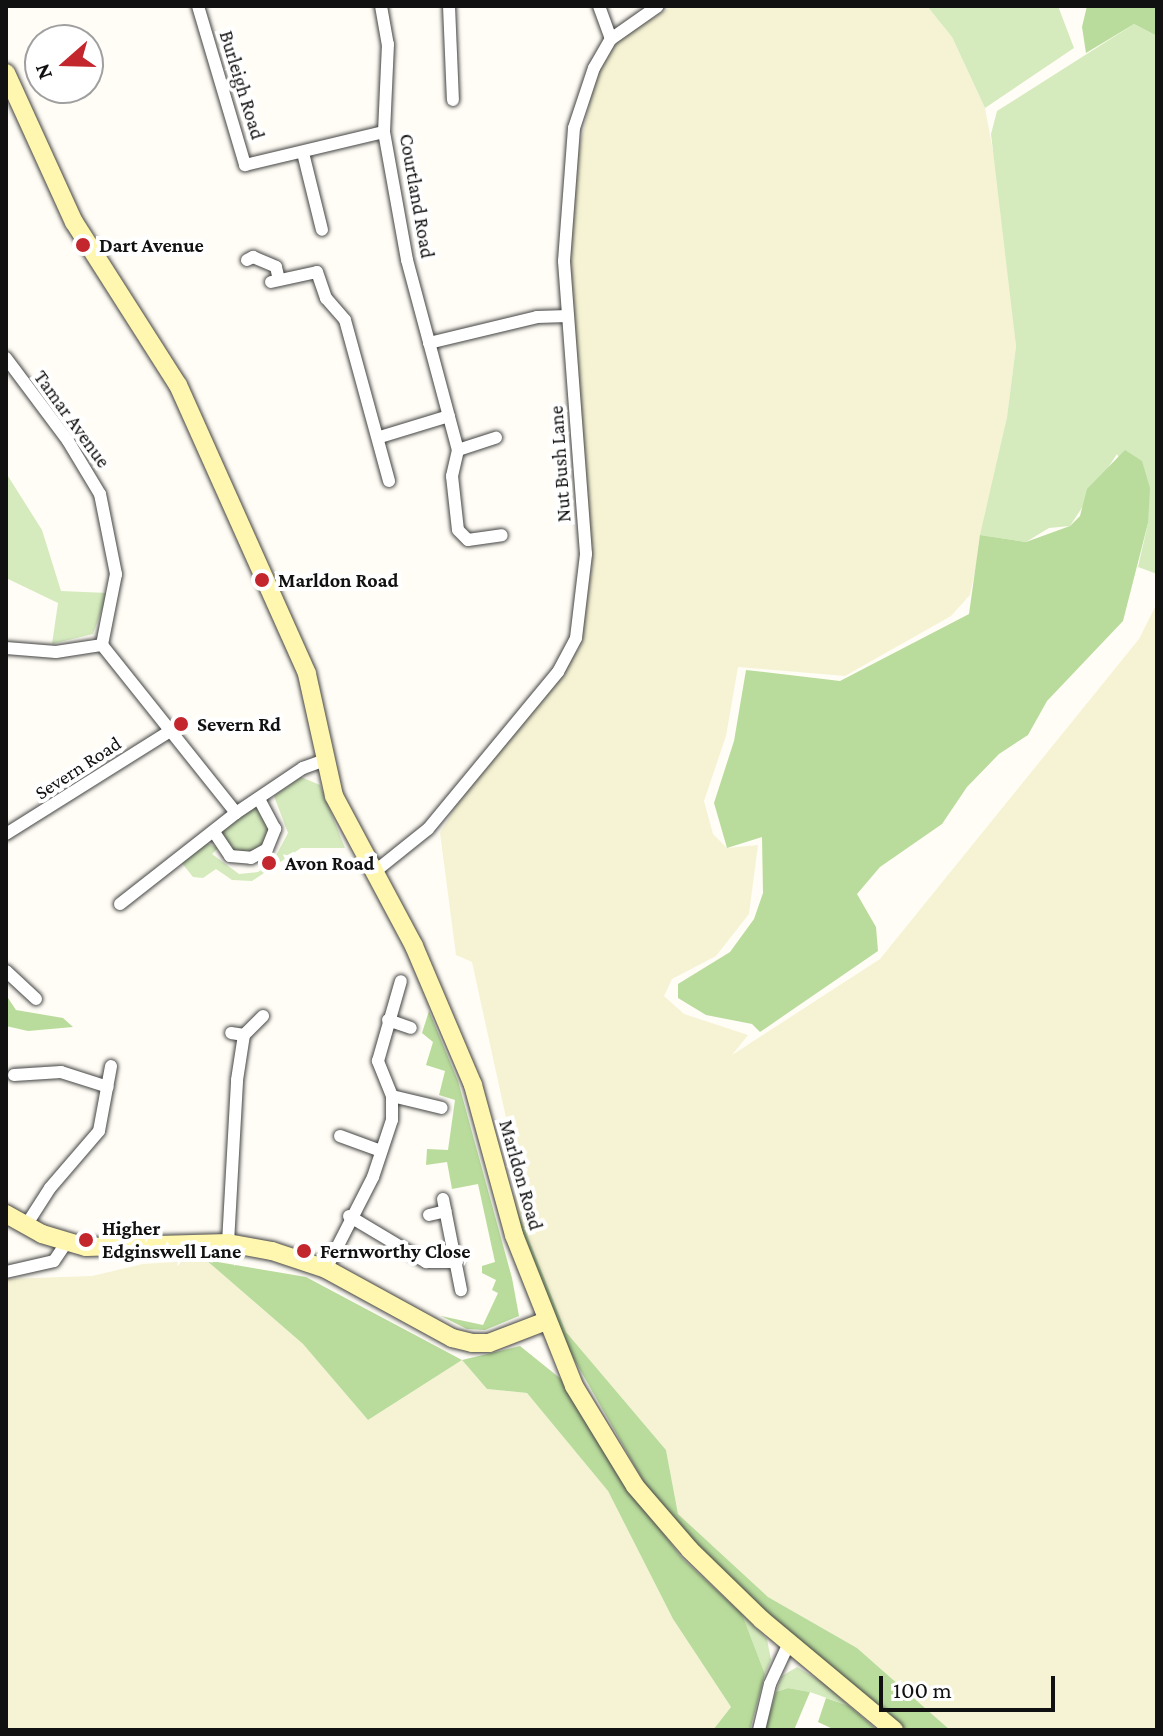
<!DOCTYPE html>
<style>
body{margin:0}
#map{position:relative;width:1163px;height:1736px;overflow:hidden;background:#fffdf5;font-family:"Crimson Pro",serif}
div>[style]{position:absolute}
.farmland>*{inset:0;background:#f6f3d4}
.green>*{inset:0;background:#d5ebbd}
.forest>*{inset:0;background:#b9dc9c}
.roads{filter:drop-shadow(0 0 2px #444) drop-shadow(0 0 2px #444)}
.street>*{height:12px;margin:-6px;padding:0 6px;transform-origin:6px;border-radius:6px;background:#fff}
.secondary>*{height:18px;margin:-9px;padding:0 9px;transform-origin:9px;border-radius:9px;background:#fff6b0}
.dots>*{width:22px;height:22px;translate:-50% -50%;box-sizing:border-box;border:4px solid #fff;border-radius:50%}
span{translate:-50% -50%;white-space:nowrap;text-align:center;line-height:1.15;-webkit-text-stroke:8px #fff;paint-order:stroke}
.street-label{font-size:20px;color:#111}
.poi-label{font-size:20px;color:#111;font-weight:700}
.left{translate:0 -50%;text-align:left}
.frame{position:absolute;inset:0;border:8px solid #111;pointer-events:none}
.north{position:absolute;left:24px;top:24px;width:80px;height:80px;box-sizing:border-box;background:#fff;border:2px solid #a0a0a0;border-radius:50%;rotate:250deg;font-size:22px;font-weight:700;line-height:32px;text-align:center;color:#111}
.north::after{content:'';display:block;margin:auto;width:28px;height:36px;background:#c4262e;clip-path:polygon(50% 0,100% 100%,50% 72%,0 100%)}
.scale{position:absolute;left:879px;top:1676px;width:176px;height:36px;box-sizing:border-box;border:4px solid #111;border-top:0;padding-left:10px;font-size:24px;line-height:28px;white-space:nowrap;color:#111;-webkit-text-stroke:6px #fff;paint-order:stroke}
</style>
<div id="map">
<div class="farmland">
<i style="clip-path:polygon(672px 6px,927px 6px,952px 37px,985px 108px,1000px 189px,1016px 346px,1007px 417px,970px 595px,951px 616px,845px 676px,738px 667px,726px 736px,704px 801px,713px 834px,727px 848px,758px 845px,749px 914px,716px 956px,672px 979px,664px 996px,684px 1014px,748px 1035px,732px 1055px,880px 959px,1139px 639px,1157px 603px,1157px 1730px,950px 1730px,857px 1648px,768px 1597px,678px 1514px,666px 1450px,566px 1332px,513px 1200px,528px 1169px,515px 1159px,472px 962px,456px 955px,440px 833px,463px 794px,580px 648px,592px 565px,568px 259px,578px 154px,598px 68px,609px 46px)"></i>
<i style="clip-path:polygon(206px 1260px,303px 1344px,368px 1420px,462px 1360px,487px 1389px,527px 1393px,608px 1491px,673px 1619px,731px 1707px,713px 1730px,6px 1730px,6px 1279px,92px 1276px,143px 1264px)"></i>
</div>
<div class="green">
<i style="clip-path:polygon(927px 6px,1058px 6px,1074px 48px,985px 108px,952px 37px)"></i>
<i style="clip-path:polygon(1134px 24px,1157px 36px,1157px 574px,1138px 567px,1148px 523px,1117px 454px,1070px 526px,1049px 528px,1026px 542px,980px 535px,1007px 417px,1016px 346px,991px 134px,997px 111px)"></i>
<i style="clip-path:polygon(6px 473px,42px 530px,61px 591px,108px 593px,93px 634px,52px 644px,58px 603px,6px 578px)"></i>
<i style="clip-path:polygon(301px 777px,320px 785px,345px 848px,301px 848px,252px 881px,232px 880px,216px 869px,203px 878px,193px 877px,181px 862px,207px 843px,218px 848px,212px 854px,239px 874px,258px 872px,272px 863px,288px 833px,274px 796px)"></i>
<i style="clip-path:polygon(259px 799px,274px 838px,241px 858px,214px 832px)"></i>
<i style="clip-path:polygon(742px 1614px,767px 1639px,771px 1660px,765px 1674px)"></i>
<i style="clip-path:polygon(797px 1667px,825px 1684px,849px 1706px,810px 1692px,788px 1688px,776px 1692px,782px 1676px)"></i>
</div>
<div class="forest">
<i style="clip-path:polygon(1087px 6px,1157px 6px,1157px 36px,1134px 24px,1086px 53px,1082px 27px)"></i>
<i style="clip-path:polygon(1125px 450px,1142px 461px,1150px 488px,1148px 523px,1123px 621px,1047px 701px,1028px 735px,999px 754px,967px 787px,942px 824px,880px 867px,857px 894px,876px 927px,878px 951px,760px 1032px,752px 1024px,706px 1015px,678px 998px,678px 984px,730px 952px,754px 919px,763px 893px,762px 837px,727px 848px,714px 803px,734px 741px,746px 670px,840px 681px,969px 614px,980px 535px,1026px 542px,1070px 526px,1080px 516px,1087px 489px)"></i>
<i style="clip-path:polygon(6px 995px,16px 1010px,63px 1018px,73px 1027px,28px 1031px,6px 1026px)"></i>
<i style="clip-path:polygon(429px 1011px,458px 1081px,512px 1278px,519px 1316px,485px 1330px,467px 1329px,441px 1316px,483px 1325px,498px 1293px,492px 1290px,496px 1280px,482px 1273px,482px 1266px,495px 1262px,478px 1184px,452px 1189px,447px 1162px,426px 1165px,427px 1149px,448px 1150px,455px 1100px,439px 1095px,445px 1071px,426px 1065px,433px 1042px,422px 1033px)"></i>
<i style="clip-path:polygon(513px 1200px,566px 1332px,666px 1450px,678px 1514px,768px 1597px,857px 1648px,950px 1730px,907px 1730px,734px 1587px,649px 1491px,558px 1331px,517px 1230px)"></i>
<i style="clip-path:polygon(206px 1260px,306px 1277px,462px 1360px,520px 1346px,561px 1379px,628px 1487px,682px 1558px,742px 1614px,765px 1674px,750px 1730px,713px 1730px,731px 1707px,673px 1619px,608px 1491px,527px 1393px,487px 1389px,462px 1360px,368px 1420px,303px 1344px)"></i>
<i style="clip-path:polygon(788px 1688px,810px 1692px,794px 1730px,765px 1730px,776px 1692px)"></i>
<i style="clip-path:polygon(826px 1698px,849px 1706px,877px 1730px,835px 1730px,818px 1722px)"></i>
</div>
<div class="roads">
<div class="street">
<i style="left:198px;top:6px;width:166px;rotate:73.5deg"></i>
<i style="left:245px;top:165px;width:143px;rotate:-13.4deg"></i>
<i style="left:381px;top:6px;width:39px;rotate:80deg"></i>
<i style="left:388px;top:44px;width:88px;rotate:92.6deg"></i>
<i style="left:384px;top:132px;width:130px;rotate:79.8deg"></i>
<i style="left:407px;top:260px;width:197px;rotate:75deg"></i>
<i style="left:458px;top:450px;width:27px;rotate:103deg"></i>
<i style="left:452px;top:476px;width:54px;rotate:83.7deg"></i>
<i style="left:458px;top:530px;width:14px;rotate:45deg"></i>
<i style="left:468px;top:540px;width:34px;rotate:-8deg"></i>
<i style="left:449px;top:6px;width:94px;rotate:87.6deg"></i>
<i style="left:599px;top:6px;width:35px;rotate:70deg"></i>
<i style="left:303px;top:153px;width:79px;rotate:76.1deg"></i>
<i style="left:247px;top:260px;width:7px;rotate:-27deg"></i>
<i style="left:253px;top:257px;width:25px;rotate:23deg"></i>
<i style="left:276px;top:267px;width:13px;rotate:77deg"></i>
<i style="left:271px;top:282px;width:47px;rotate:-12.3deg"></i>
<i style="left:317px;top:272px;width:28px;rotate:71deg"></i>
<i style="left:326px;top:298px;width:29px;rotate:49deg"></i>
<i style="left:345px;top:320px;width:167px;rotate:74.7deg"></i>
<i style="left:429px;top:343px;width:111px;rotate:-13.5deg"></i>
<i style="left:537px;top:317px;width:31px;rotate:-2deg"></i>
<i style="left:6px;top:358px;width:104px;rotate:53.2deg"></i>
<i style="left:68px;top:441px;width:62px;rotate:58.9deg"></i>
<i style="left:100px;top:494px;width:82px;rotate:78.7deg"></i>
<i style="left:116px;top:574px;width:72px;rotate:101.2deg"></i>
<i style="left:380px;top:437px;width:72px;rotate:-16.9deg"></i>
<i style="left:458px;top:450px;width:40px;rotate:-18deg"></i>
<i style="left:6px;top:648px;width:50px;rotate:4.6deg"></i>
<i style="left:56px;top:652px;width:47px;rotate:-8.7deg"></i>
<i style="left:102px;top:645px;width:215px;rotate:51.4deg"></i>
<i style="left:214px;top:832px;width:29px;rotate:56deg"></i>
<i style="left:230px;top:856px;width:21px;rotate:5deg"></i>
<i style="left:251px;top:858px;width:18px;rotate:-29deg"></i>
<i style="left:267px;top:849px;width:22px;rotate:-68deg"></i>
<i style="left:275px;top:829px;width:34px;rotate:-118deg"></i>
<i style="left:6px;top:834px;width:194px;rotate:-32.1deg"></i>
<i style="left:373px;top:873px;width:70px;rotate:-38.7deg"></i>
<i style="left:428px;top:829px;width:204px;rotate:-50.4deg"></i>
<i style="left:558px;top:672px;width:38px;rotate:-62deg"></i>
<i style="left:576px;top:638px;width:85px;rotate:-83.2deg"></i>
<i style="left:586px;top:554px;width:294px;rotate:-94.3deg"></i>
<i style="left:564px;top:261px;width:133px;rotate:-85.7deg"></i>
<i style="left:574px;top:128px;width:63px;rotate:-71.6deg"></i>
<i style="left:594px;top:68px;width:34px;rotate:-60deg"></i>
<i style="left:611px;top:39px;width:57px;rotate:-35.1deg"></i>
<i style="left:120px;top:904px;width:147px;rotate:-38.1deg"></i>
<i style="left:236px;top:813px;width:81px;rotate:-33.9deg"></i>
<i style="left:303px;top:768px;width:23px;rotate:-20deg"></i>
<i style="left:6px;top:971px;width:41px;rotate:43deg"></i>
<i style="left:388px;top:1020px;width:24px;rotate:19deg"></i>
<i style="left:244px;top:1035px;width:27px;rotate:-45deg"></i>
<i style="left:14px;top:1075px;width:47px;rotate:-3.7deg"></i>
<i style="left:61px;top:1072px;width:49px;rotate:17.7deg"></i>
<i style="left:392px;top:1096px;width:51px;rotate:13.5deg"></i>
<i style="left:340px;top:1136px;width:44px;rotate:20.1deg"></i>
<i style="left:443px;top:1199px;width:93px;rotate:78.8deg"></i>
<i style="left:429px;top:1215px;width:17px;rotate:-13deg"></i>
<i style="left:349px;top:1216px;width:90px;rotate:30.9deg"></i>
<i style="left:426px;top:1262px;width:31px"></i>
<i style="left:25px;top:1227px;width:46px;rotate:-57.3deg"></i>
<i style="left:50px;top:1188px;width:75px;rotate:-49.3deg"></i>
<i style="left:99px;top:1131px;width:66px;rotate:-79.5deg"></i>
<i style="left:228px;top:1243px;width:163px;rotate:-86.8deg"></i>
<i style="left:237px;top:1080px;width:46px;rotate:-81.2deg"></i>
<i style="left:244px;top:1035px;width:13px;rotate:-171deg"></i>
<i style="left:326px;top:1269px;width:103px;rotate:-62.9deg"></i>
<i style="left:373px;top:1177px;width:60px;rotate:-71.6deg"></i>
<i style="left:392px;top:1120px;width:24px;rotate:-90deg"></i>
<i style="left:392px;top:1096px;width:38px;rotate:-112deg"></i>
<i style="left:378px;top:1061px;width:83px;rotate:-74deg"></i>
<i style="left:6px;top:1272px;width:49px;rotate:-12.9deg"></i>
<i style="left:54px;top:1261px;width:22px;rotate:-56deg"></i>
<i style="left:759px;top:1730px;width:47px;rotate:-76.6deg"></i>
<i style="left:770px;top:1684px;width:47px;rotate:-65.1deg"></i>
</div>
<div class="secondary">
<i style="left:6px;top:73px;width:164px;rotate:65.5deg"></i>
<i style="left:74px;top:222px;width:193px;rotate:57.5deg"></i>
<i style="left:178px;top:385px;width:316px;rotate:65.9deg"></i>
<i style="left:307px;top:674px;width:125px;rotate:77.5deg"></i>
<i style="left:334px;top:796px;width:170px;rotate:61.9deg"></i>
<i style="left:414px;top:946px;width:151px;rotate:67deg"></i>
<i style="left:473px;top:1085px;width:156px;rotate:74.7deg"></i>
<i style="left:514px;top:1235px;width:162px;rotate:68.3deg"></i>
<i style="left:574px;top:1386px;width:117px;rotate:58.6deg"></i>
<i style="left:635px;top:1486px;width:84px;rotate:49.3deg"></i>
<i style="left:690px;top:1550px;width:100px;rotate:44.2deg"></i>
<i style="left:762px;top:1620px;width:172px;rotate:39.8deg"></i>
<i style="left:6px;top:1214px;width:41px;rotate:29.1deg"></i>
<i style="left:42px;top:1234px;width:46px;rotate:16.5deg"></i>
<i style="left:86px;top:1247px;width:142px;rotate:-1.6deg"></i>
<i style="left:228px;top:1243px;width:45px;rotate:10.3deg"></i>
<i style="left:272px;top:1251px;width:57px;rotate:18.4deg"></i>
<i style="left:326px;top:1269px;width:144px;rotate:28.7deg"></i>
<i style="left:452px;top:1338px;width:21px;rotate:14deg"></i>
<i style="left:472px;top:1343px;width:17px"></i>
<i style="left:489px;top:1343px;width:61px;rotate:-21.1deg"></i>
</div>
</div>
<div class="dots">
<i style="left:83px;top:245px;background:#c4262e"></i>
<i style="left:262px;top:580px;background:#c4262e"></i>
<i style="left:181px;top:724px;background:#c4262e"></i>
<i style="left:269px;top:863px;background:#c4262e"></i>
<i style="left:86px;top:1240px;background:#c4262e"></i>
<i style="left:304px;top:1251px;background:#c4262e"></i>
</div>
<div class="street-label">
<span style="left:242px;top:85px;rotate:73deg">Burleigh Road</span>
<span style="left:417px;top:196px;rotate:80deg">Courtland Road</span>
<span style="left:72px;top:419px;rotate:54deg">Tamar Avenue</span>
<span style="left:560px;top:464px;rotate:-94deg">Nut Bush Lane</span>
<span style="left:78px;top:768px;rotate:-33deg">Severn Road</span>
<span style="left:521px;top:1175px;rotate:74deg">Marldon Road</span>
</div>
<div class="poi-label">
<span class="left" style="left:99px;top:245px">Dart Avenue</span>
<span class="left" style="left:278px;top:580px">Marldon Road</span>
<span class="left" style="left:197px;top:724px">Severn Rd</span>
<span class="left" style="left:285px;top:863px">Avon Road</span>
<span class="left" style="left:102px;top:1240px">Higher<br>Edginswell Lane</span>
<span class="left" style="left:320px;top:1251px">Fernworthy Close</span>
</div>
<div class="frame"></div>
<div class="north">N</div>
<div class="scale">100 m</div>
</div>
